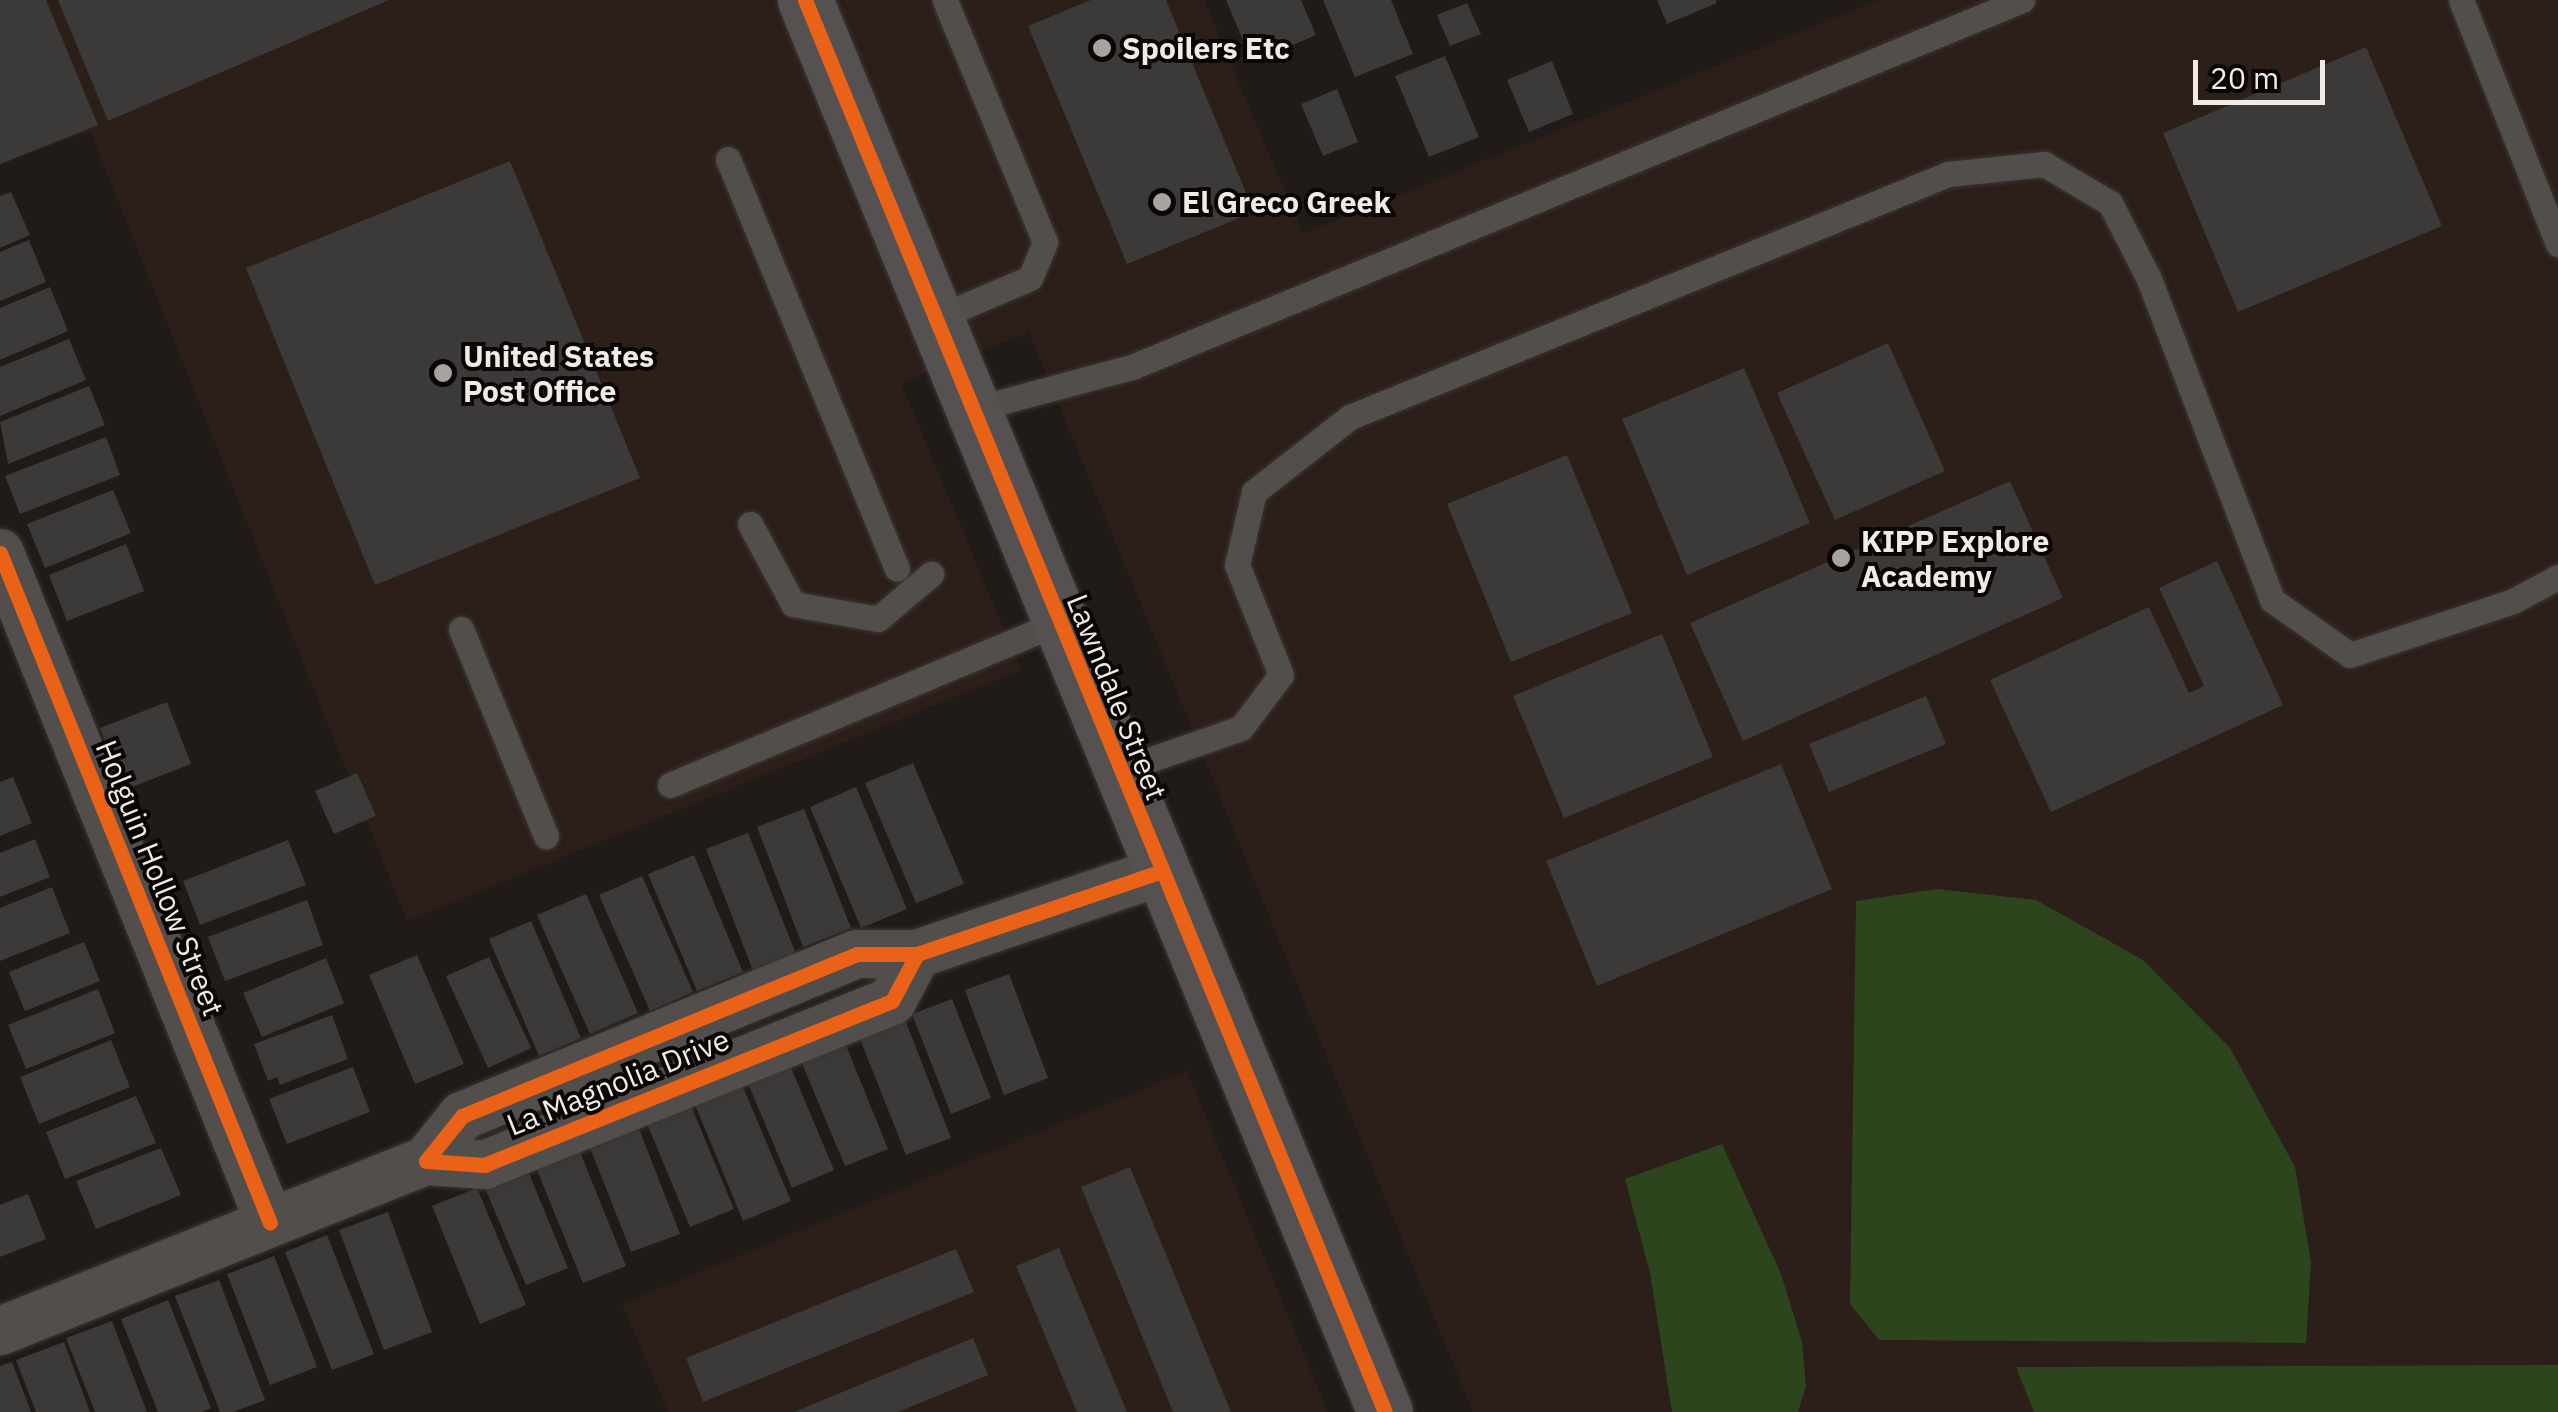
<!DOCTYPE html>
<style>
body{margin:0}
#map{position:relative;width:2558px;height:1412px;overflow:hidden;background:#201b19;font-family:"IBM Plex Sans",sans-serif}
div>[style]{position:absolute}
.built>*{inset:0;background:#2c1e19}
.green>*{inset:0;background:#2d451d}
.building>*{inset:0;background:#3c3939}
.roads{filter:drop-shadow(0 0 2px #3b3736) drop-shadow(0 0 2px #3b3736)}
.service>*{height:25px;margin:-12.5px;padding:0 12.5px;transform-origin:12.5px;border-radius:12.5px;background:#524e4c}
.minor>*{height:48px;margin:-24px;padding:0 24px;transform-origin:24px;border-radius:24px;background:#524e4c}
.secondary>*{height:55px;margin:-27.5px;padding:0 27.5px;transform-origin:27.5px;border-radius:27.5px;background:#565151}
.cycleway>*{height:15px;margin:-7.5px;padding:0 7.5px;transform-origin:7.5px;border-radius:7.5px;background:#ea6118}
.dots>*{width:28px;height:28px;translate:-50% -50%;box-sizing:border-box;border:5px solid #090605;border-radius:50%}
span{translate:-50% -50%;white-space:nowrap;text-align:center;line-height:1.15;-webkit-text-stroke:8px #090605;paint-order:stroke}
.poi-label{font-size:30px;color:#f1ebe8;font-weight:700}
.left{translate:0 -50%;text-align:left}
.street-label{font-size:30px;color:#f1ebe8}
.scale{position:absolute;left:2193px;top:60px;width:132px;height:45px;box-sizing:border-box;border:5px solid #f1ebe8;border-top:0;padding-left:12px;font-size:30px;line-height:35px;white-space:nowrap;color:#f1ebe8;-webkit-text-stroke:8px #090605;paint-order:stroke}
</style>
<div id="map">
<div class="built">
<i style="clip-path:polygon(0 0,1204px 0,1303px 234px,1878px 0,2558px 0,2558px 1365px,2017px 1367px,2034px 1412px,1473px 1412px,1029px 332px,901px 383px,1021px 670px,407px 921px,90px 131px,0 165px)"></i>
<i style="clip-path:polygon(1187px 1071px,1328px 1412px,668px 1412px,622px 1304px)"></i>
</div>
<div class="green">
<i style="clip-path:polygon(1937px 889px,2036px 900px,2143px 960px,2230px 1048px,2295px 1167px,2311px 1262px,2306px 1343px,1879px 1340px,1850px 1304px,1856px 901px)"></i>
<i style="clip-path:polygon(1722px 1144px,1781px 1274px,1802px 1342px,1806px 1386px,1798px 1412px,1672px 1412px,1650px 1273px,1625px 1179px)"></i>
<i style="clip-path:polygon(2558px 1365px,2558px 1412px,2034px 1412px,2016px 1367px)"></i>
</div>
<div class="building">
<i style="clip-path:polygon(0 0,46px 0,98px 125px,0 164px)"></i>
<i style="clip-path:polygon(58px 0,389px 0,108px 121px)"></i>
<i style="clip-path:polygon(1091px 0,1166px 0,1254px 212px,1127px 264px,1028px 26px)"></i>
<i style="clip-path:polygon(1226px 0,1301px 0,1316px 35px,1252px 62px)"></i>
<i style="clip-path:polygon(1323px 0,1391px 0,1413px 54px,1355px 77px)"></i>
<i style="clip-path:polygon(1657px 0,1716px 0,1717px 3px,1667px 24px)"></i>
<i style="clip-path:polygon(1467px 3px,1481px 34px,1450px 46px,1437px 15px)"></i>
<i style="clip-path:polygon(2366px 47px,2442px 226px,2238px 312px,2163px 133px)"></i>
<i style="clip-path:polygon(1445px 56px,1479px 137px,1429px 157px,1395px 76px)"></i>
<i style="clip-path:polygon(1552px 61px,1573px 114px,1529px 132px,1507px 80px)"></i>
<i style="clip-path:polygon(1337px 89px,1358px 142px,1323px 156px,1301px 104px)"></i>
<i style="clip-path:polygon(510px 161px,640px 478px,375px 585px,246px 268px)"></i>
<i style="clip-path:polygon(11px 192px,30px 235px,0 248px,0 196px)"></i>
<i style="clip-path:polygon(29px 240px,46px 282px,0 301px,0 252px)"></i>
<i style="clip-path:polygon(50px 287px,68px 331px,0 360px,0 308px)"></i>
<i style="clip-path:polygon(69px 339px,86px 380px,0 416px,0 367px)"></i>
<i style="clip-path:polygon(1888px 343px,1945px 471px,1835px 520px,1777px 393px)"></i>
<i style="clip-path:polygon(1744px 368px,1810px 523px,1687px 575px,1622px 419px)"></i>
<i style="clip-path:polygon(89px 386px,105px 425px,8px 464px,0 422px)"></i>
<i style="clip-path:polygon(106px 437px,120px 475px,20px 514px,5px 476px)"></i>
<i style="clip-path:polygon(1567px 455px,1632px 613px,1511px 662px,1447px 504px)"></i>
<i style="clip-path:polygon(2010px 481px,2063px 598px,1743px 741px,1690px 623px)"></i>
<i style="clip-path:polygon(113px 490px,131px 533px,45px 568px,27px 524px)"></i>
<i style="clip-path:polygon(126px 544px,144px 591px,67px 621px,49px 575px)"></i>
<i style="clip-path:polygon(2217px 561px,2283px 705px,2051px 812px,1990px 680px,2149px 607px,2189px 693px,2204px 686px,2159px 588px)"></i>
<i style="clip-path:polygon(1662px 634px,1713px 757px,1564px 818px,1513px 696px)"></i>
<i style="clip-path:polygon(1926px 696px,1946px 744px,1829px 792px,1809px 744px)"></i>
<i style="clip-path:polygon(167px 702px,191px 764px,124px 790px,100px 728px)"></i>
<i style="clip-path:polygon(913px 763px,964px 884px,916px 903px,865px 783px)"></i>
<i style="clip-path:polygon(1781px 764px,1832px 889px,1597px 986px,1546px 861px)"></i>
<i style="clip-path:polygon(357px 773px,376px 816px,334px 834px,315px 791px)"></i>
<i style="clip-path:polygon(13px 777px,32px 823px,0 836px,0 782px)"></i>
<i style="clip-path:polygon(856px 787px,907px 909px,861px 928px,810px 807px)"></i>
<i style="clip-path:polygon(804px 809px,851px 928px,803px 947px,757px 827px)"></i>
<i style="clip-path:polygon(748px 833px,796px 954px,753px 971px,706px 849px)"></i>
<i style="clip-path:polygon(35px 839px,50px 877px,0 897px,0 853px)"></i>
<i style="clip-path:polygon(288px 840px,306px 885px,200px 925px,183px 881px)"></i>
<i style="clip-path:polygon(694px 855px,743px 972px,697px 991px,648px 874px)"></i>
<i style="clip-path:polygon(642px 876px,693px 992px,650px 1011px,599px 895px)"></i>
<i style="clip-path:polygon(52px 887px,70px 933px,0 961px,0 908px)"></i>
<i style="clip-path:polygon(586px 894px,638px 1013px,590px 1034px,537px 915px)"></i>
<i style="clip-path:polygon(307px 900px,323px 945px,225px 981px,208px 937px)"></i>
<i style="clip-path:polygon(531px 921px,581px 1038px,539px 1056px,489px 939px)"></i>
<i style="clip-path:polygon(84px 942px,100px 981px,25px 1011px,9px 972px)"></i>
<i style="clip-path:polygon(417px 955px,464px 1064px,415px 1084px,369px 975px)"></i>
<i style="clip-path:polygon(489px 957px,531px 1048px,488px 1068px,446px 976px)"></i>
<i style="clip-path:polygon(326px 958px,344px 1003px,262px 1037px,243px 993px)"></i>
<i style="clip-path:polygon(1009px 974px,1048px 1078px,1004px 1095px,965px 990px)"></i>
<i style="clip-path:polygon(98px 989px,115px 1033px,26px 1069px,8px 1025px)"></i>
<i style="clip-path:polygon(952px 999px,991px 1098px,951px 1114px,912px 1014px)"></i>
<i style="clip-path:polygon(332px 1015px,348px 1059px,280px 1085px,277px 1077px,268px 1081px,254px 1044px)"></i>
<i style="clip-path:polygon(904px 1017px,951px 1138px,906px 1155px,858px 1034px)"></i>
<i style="clip-path:polygon(111px 1040px,130px 1087px,39px 1124px,20px 1077px)"></i>
<i style="clip-path:polygon(845px 1043px,888px 1149px,845px 1166px,801px 1061px)"></i>
<i style="clip-path:polygon(789px 1063px,834px 1170px,792px 1188px,747px 1081px)"></i>
<i style="clip-path:polygon(353px 1067px,370px 1112px,287px 1144px,269px 1099px)"></i>
<i style="clip-path:polygon(741px 1082px,791px 1201px,743px 1221px,694px 1102px)"></i>
<i style="clip-path:polygon(136px 1096px,156px 1143px,65px 1179px,46px 1132px)"></i>
<i style="clip-path:polygon(689px 1101px,734px 1209px,690px 1227px,645px 1119px)"></i>
<i style="clip-path:polygon(638px 1126px,680px 1234px,631px 1252px,589px 1145px)"></i>
<i style="clip-path:polygon(578px 1147px,626px 1266px,583px 1283px,535px 1165px)"></i>
<i style="clip-path:polygon(161px 1148px,181px 1195px,96px 1229px,76px 1181px)"></i>
<i style="clip-path:polygon(1130px 1167px,1231px 1412px,1173px 1412px,1081px 1187px)"></i>
<i style="clip-path:polygon(528px 1171px,568px 1268px,526px 1285px,485px 1188px)"></i>
<i style="clip-path:polygon(477px 1188px,526px 1305px,480px 1324px,432px 1206px)"></i>
<i style="clip-path:polygon(28px 1194px,46px 1239px,0 1257px,0 1205px)"></i>
<i style="clip-path:polygon(388px 1212px,432px 1332px,384px 1350px,339px 1230px)"></i>
<i style="clip-path:polygon(327px 1235px,374px 1354px,332px 1370px,285px 1252px)"></i>
<i style="clip-path:polygon(1059px 1248px,1127px 1412px,1077px 1412px,1016px 1266px)"></i>
<i style="clip-path:polygon(956px 1249px,974px 1292px,703px 1402px,686px 1358px)"></i>
<i style="clip-path:polygon(274px 1256px,317px 1367px,270px 1385px,227px 1274px)"></i>
<i style="clip-path:polygon(219px 1280px,265px 1400px,233px 1412px,220px 1412px,175px 1296px)"></i>
<i style="clip-path:polygon(168px 1300px,211px 1408px,202px 1412px,158px 1412px,121px 1319px)"></i>
<i style="clip-path:polygon(112px 1321px,147px 1412px,95px 1412px,66px 1338px)"></i>
<i style="clip-path:polygon(973px 1338px,988px 1375px,898px 1412px,794px 1412px)"></i>
<i style="clip-path:polygon(64px 1342px,90px 1412px,36px 1412px,16px 1360px)"></i>
<i style="clip-path:polygon(12px 1362px,31px 1412px,0 1412px,0 1366px)"></i>
</div>
<div class="roads">
<div class="service">
<i style="left:2461px;top:0;width:263px;rotate:68.3deg"></i>
<i style="left:728px;top:159px;width:443px;rotate:67.6deg"></i>
<i style="left:934px;top:319px;width:104px;rotate:-23.1deg"></i>
<i style="left:1030px;top:278px;width:39px;rotate:-67deg"></i>
<i style="left:1045px;top:242px;width:262px;rotate:-112.5deg"></i>
<i style="left:971px;top:410px;width:167px;rotate:-15deg"></i>
<i style="left:1132px;top:367px;width:963px;rotate:-22.41deg"></i>
<i style="left:750px;top:524px;width:91px;rotate:61.7deg"></i>
<i style="left:793px;top:604px;width:86px;rotate:10deg"></i>
<i style="left:878px;top:619px;width:70px;rotate:-40.3deg"></i>
<i style="left:461px;top:629px;width:224px;rotate:67.7deg"></i>
<i style="left:1117px;top:771px;width:131px;rotate:-19.1deg"></i>
<i style="left:1241px;top:728px;width:66px;rotate:-53deg"></i>
<i style="left:1281px;top:675px;width:118px;rotate:-111.8deg"></i>
<i style="left:1237px;top:565px;width:75px;rotate:-76.9deg"></i>
<i style="left:1254px;top:492px;width:122px;rotate:-38deg"></i>
<i style="left:1350px;top:417px;width:645px;rotate:-22.11deg"></i>
<i style="left:1948px;top:174px;width:97px;rotate:-5.9deg"></i>
<i style="left:2044px;top:164px;width:77px;rotate:30.6deg"></i>
<i style="left:2110px;top:203px;width:85px;rotate:62.8deg"></i>
<i style="left:2149px;top:279px;width:344px;rotate:69deg"></i>
<i style="left:2272px;top:600px;width:95px;rotate:35.2deg"></i>
<i style="left:2350px;top:655px;width:172px;rotate:-18.3deg"></i>
<i style="left:2513px;top:601px;width:51px;rotate:-28.1deg"></i>
<i style="left:670px;top:785px;width:420px;rotate:-22.7deg"></i>
</div>
<div class="minor">
<i style="left:0;top:553px;width:722px;rotate:68.05deg"></i>
<i style="left:917px;top:954px;width:53px;rotate:118deg"></i>
<i style="left:892px;top:1001px;width:439px;rotate:158.1deg"></i>
<i style="left:485px;top:1165px;width:59px;rotate:-176.1deg"></i>
<i style="left:426px;top:1161px;width:58px;rotate:-51.3deg"></i>
<i style="left:462px;top:1116px;width:427px;rotate:-22.3deg"></i>
<i style="left:857px;top:954px;width:60px"></i>
<i style="left:917px;top:954px;width:256px;rotate:-18.7deg"></i>
<i style="left:0;top:1331px;width:459px;rotate:-21.8deg"></i>
</div>
<div class="secondary">
<i style="left:805px;top:0;width:1526px;rotate:67.67deg"></i>
</div>
</div>
<div class="cycleway">
<i style="left:805px;top:0;width:1526px;rotate:67.67deg"></i>
<i style="left:0;top:553px;width:722px;rotate:68.05deg"></i>
<i style="left:917px;top:954px;width:53px;rotate:118deg"></i>
<i style="left:892px;top:1001px;width:439px;rotate:158.1deg"></i>
<i style="left:485px;top:1165px;width:59px;rotate:-176.1deg"></i>
<i style="left:426px;top:1161px;width:58px;rotate:-51.3deg"></i>
<i style="left:462px;top:1116px;width:427px;rotate:-22.3deg"></i>
<i style="left:857px;top:954px;width:60px"></i>
<i style="left:917px;top:954px;width:256px;rotate:-18.7deg"></i>
</div>
<div class="dots">
<i style="left:1102px;top:48px;background:#a8a2a0"></i>
<i style="left:1162px;top:202px;background:#a8a2a0"></i>
<i style="left:443px;top:373px;background:#a8a2a0"></i>
<i style="left:1841px;top:558px;background:#a8a2a0"></i>
</div>
<div class="poi-label">
<span class="left" style="left:1122px;top:48px">Spoilers Etc</span>
<span class="left" style="left:1182px;top:202px">El Greco Greek</span>
<span class="left" style="left:463px;top:373px">United States<br>Post Office</span>
<span class="left" style="left:1861px;top:558px">KIPP Explore<br>Academy</span>
</div>
<div class="street-label">
<span style="left:1117px;top:697px;rotate:68deg">Lawndale Street</span>
<span style="left:160px;top:878px;rotate:68deg">Holguin Hollow Street</span>
<span style="left:618px;top:1082px;rotate:-22deg">La Magnolia Drive</span>
</div>
<div class="scale">20 m</div>
</div>
